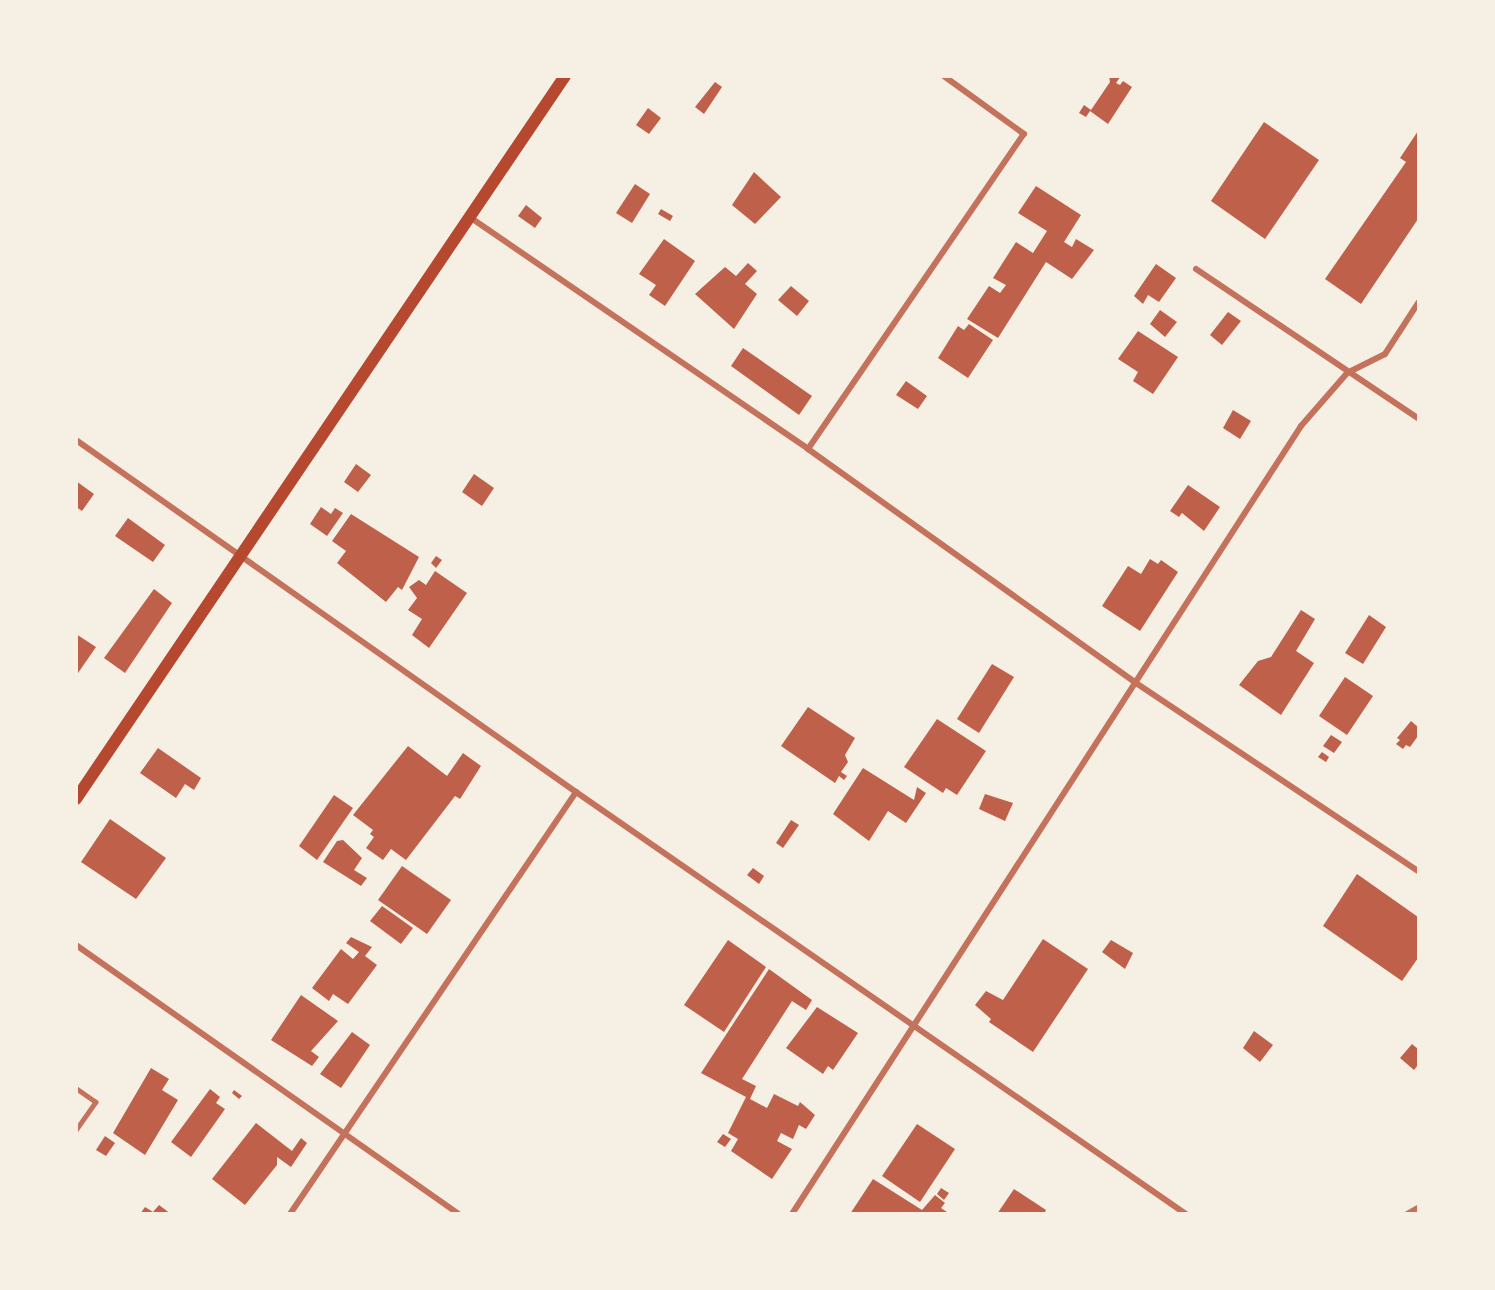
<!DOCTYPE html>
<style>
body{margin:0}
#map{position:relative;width:1495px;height:1290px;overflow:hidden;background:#f6efe4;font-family:"Noto Sans",sans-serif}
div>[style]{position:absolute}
.building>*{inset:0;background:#bf614a}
.service>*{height:4.5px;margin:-2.25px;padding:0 2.25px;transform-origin:2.25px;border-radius:2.25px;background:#c5725c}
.minor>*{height:6px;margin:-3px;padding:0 3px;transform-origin:3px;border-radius:3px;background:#c5725c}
.secondary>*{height:12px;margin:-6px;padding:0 6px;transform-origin:6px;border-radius:6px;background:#b5482f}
span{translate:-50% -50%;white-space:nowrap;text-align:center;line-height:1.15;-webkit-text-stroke:6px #f6efe4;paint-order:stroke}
.frame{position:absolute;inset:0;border:78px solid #f6efe4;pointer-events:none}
</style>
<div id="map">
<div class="building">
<i style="clip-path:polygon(1109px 76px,1121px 76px,1116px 83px,1120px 85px,1123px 81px,1132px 87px,1108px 124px,1090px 111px,1086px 117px,1079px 113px,1084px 105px,1091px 110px,1110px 82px)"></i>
<i style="clip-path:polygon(715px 82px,722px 87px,704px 114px,695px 107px)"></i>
<i style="clip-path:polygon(648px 108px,661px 118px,649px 134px,636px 125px)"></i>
<i style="clip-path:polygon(1264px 122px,1319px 160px,1265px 239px,1211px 201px)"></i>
<i style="clip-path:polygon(1418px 131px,1418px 219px,1361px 304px,1325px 279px,1406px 162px,1400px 158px)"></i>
<i style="clip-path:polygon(754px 172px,781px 197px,755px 224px,732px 205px)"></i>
<i style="clip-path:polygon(635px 184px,650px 194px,632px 223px,616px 213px)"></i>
<i style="clip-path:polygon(1036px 186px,1081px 215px,1064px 242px,1072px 247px,1076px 239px,1094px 250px,1072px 279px,1046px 262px,998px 338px,967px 319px,989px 286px,1000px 293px,1006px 285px,993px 278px,1016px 242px,1033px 253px,1047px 231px,1018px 213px)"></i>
<i style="clip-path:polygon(526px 205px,542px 218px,535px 228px,518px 216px)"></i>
<i style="clip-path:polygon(661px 209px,673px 216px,670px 221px,658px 214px)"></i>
<i style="clip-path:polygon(664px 239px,695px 261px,665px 306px,649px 295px,656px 285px,639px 274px)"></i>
<i style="clip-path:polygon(748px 263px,757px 271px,745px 284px,757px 294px,734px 329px,695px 294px,725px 267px,736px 276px)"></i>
<i style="clip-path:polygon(1156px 264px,1176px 278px,1159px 302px,1148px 295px,1143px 304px,1134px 296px)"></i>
<i style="clip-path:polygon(791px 286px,809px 301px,797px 316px,778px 300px)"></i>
<i style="clip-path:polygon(1160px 310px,1177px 322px,1165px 337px,1150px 324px)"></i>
<i style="clip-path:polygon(1228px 312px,1241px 321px,1222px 345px,1210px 335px)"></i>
<i style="clip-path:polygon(969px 324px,993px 340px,968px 378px,938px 358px,958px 326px,964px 330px)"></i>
<i style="clip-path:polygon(1138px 331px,1178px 357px,1153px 394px,1133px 381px,1138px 372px,1118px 359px)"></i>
<i style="clip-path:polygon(743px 348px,812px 396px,799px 415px,731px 366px)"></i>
<i style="clip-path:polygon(906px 381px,927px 396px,918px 409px,896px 395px)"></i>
<i style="clip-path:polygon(1233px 410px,1251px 421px,1240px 439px,1223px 428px)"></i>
<i style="clip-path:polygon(356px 464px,371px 475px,358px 492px,344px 482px)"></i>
<i style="clip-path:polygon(474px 474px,494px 488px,482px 506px,462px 492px)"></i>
<i style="clip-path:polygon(76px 481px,94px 494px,82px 511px,76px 507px)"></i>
<i style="clip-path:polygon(1188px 485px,1220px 507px,1204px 531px,1182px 513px,1179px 517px,1170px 511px)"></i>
<i style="clip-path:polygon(321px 507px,331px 514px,335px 508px,343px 513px,327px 536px,310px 524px)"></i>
<i style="clip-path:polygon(351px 514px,419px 557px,402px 590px,398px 587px,386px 602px,337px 563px,346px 551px,332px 541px)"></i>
<i style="clip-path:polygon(128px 518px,165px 545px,153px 562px,115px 536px)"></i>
<i style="clip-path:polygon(436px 556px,442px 560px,436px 568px,431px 563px)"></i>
<i style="clip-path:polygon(1150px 559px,1158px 564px,1161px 560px,1178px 572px,1140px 631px,1102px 606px,1128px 566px,1141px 574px)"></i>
<i style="clip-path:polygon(435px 571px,467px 593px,429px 648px,412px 635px,422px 619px,408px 610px,417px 598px,409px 587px,419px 580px,426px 585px)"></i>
<i style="clip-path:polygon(154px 589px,172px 603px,125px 673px,104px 658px)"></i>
<i style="clip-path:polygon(1301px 610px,1315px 619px,1296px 651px,1314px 663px,1281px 715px,1239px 685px,1258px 661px,1271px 657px)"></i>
<i style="clip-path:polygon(1369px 615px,1386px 627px,1363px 664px,1345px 653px)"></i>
<i style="clip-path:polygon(76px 634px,96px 647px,76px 676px)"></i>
<i style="clip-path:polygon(992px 664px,1014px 677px,979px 733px,957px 719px)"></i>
<i style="clip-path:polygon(1345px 677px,1373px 696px,1347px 735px,1319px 716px)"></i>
<i style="clip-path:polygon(808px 707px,855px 738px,845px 755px,848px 762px,841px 772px,847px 776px,844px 780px,839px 776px,835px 783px,781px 746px)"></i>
<i style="clip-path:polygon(937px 719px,986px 751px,957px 795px,946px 788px,943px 793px,904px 767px)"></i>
<i style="clip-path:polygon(1411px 721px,1418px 727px,1418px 736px,1410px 747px,1406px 745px,1403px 749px,1396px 744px,1400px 740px,1397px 738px)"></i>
<i style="clip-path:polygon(1331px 735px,1342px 742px,1334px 753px,1323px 746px)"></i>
<i style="clip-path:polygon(408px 746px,447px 776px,463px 753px,481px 766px,460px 799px,455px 796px,406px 860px,391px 849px,383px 860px,366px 848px,374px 837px,370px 834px,373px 830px,353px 815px)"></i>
<i style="clip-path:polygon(158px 748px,201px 778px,194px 790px,185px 784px,176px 798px,140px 773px)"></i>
<i style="clip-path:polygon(1322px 752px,1329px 757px,1326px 762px,1318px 757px)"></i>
<i style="clip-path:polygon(863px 768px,914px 800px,917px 787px,926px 793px,906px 823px,888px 811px,869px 841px,833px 814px)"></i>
<i style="clip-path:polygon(985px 794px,1013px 803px,1005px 821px,979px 809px)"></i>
<i style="clip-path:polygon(334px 795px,353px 808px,317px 860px,299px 846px)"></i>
<i style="clip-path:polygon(110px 819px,166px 858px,136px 899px,81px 862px)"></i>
<i style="clip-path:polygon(791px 820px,799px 825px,783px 848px,776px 843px)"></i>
<i style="clip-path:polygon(343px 840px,362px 858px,354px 870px,367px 878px,361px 886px,323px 862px,337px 841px)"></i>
<i style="clip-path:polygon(402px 866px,451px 900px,427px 934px,378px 900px)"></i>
<i style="clip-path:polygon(753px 868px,764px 876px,759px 884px,747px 875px)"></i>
<i style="clip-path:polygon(1357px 874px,1418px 917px,1418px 958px,1402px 981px,1323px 926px)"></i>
<i style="clip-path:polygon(382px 906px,413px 928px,401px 944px,370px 921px)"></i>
<i style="clip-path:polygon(351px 937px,372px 947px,365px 956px,377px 965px,348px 1004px,333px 994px,329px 1001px,312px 988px,341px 949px,353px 959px,359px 952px,346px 943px)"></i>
<i style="clip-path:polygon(1043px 939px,1088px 969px,1033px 1052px,989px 1022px,991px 1019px,975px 1005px,986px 991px,1003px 1000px)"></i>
<i style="clip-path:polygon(728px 940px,766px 967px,724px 1032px,684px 1005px)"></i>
<i style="clip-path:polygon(1111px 940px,1133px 953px,1125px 969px,1102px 952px)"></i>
<i style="clip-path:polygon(769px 969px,812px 1000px,806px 1010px,792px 1001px,742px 1079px,756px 1086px,750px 1099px,767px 1108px,774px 1094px,798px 1106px,800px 1102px,815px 1115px,806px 1129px,799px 1125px,793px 1139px,781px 1133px,777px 1141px,792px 1149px,772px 1179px,731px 1151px,738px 1139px,728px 1133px,746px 1097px,701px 1073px)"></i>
<i style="clip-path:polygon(301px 995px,338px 1021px,311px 1051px,319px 1057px,312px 1066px,271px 1040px)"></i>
<i style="clip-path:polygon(817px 1007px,858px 1033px,833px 1070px,828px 1066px,823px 1074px,786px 1048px)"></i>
<i style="clip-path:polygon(1254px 1031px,1273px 1045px,1260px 1062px,1243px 1048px)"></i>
<i style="clip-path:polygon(352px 1032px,370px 1045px,341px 1088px,320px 1074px)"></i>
<i style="clip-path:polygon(1412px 1044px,1418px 1049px,1418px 1065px,1414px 1070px,1400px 1058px)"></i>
<i style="clip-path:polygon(151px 1068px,169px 1079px,162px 1090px,178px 1100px,145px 1155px,113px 1133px)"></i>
<i style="clip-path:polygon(210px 1089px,220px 1097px,216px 1103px,225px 1109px,191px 1157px,171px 1142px)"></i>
<i style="clip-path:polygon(234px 1090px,242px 1096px,239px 1099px,232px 1093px)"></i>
<i style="clip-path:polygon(256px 1123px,292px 1151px,301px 1138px,307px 1143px,291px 1167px,277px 1157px,277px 1165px,245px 1205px,212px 1179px)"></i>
<i style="clip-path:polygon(917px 1124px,955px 1149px,920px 1202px,882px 1176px)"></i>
<i style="clip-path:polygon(723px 1134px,731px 1139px,725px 1147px,717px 1142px)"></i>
<i style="clip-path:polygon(105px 1136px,115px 1143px,106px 1156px,96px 1150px)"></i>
<i style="clip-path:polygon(873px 1179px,922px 1210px,935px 1195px,945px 1203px,941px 1208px,950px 1214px,850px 1214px)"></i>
<i style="clip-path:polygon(941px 1188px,949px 1193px,944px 1200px,937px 1194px)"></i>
<i style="clip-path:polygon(1014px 1189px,1046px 1210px,1044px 1214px,997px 1214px)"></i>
<i style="clip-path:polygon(159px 1205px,171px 1214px,140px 1214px,145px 1207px,153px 1212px)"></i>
</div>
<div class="service">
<i style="left:76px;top:1088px;width:24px;rotate:35deg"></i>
<i style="left:96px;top:1102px;width:35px;rotate:125deg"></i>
</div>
<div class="minor">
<i style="left:471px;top:218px;width:409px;rotate:34.4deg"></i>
<i style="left:808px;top:449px;width:403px;rotate:35.5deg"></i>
<i style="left:1136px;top:683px;width:339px;rotate:33.7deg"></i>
<i style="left:1196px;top:269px;width:267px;rotate:33.9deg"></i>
<i style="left:76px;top:440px;width:611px;rotate:35.15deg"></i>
<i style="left:576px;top:792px;width:742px;rotate:34.68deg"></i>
<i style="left:808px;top:449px;width:382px;rotate:-55.6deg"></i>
<i style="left:1024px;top:134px;width:99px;rotate:-144.1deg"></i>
<i style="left:76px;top:945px;width:468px;rotate:35.1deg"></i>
<i style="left:290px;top:1214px;width:510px;rotate:-55.87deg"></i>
<i style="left:792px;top:1214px;width:938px;rotate:-57.14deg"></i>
<i style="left:1301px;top:426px;width:70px;rotate:-49deg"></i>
<i style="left:1347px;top:373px;width:42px;rotate:-26.6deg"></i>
<i style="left:1385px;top:354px;width:61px;rotate:-57.1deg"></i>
<i style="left:1407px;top:1214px;width:13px;rotate:-29deg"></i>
</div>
<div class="secondary">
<i style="left:76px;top:799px;width:873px;rotate:-55.93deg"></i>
</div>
<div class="frame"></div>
</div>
